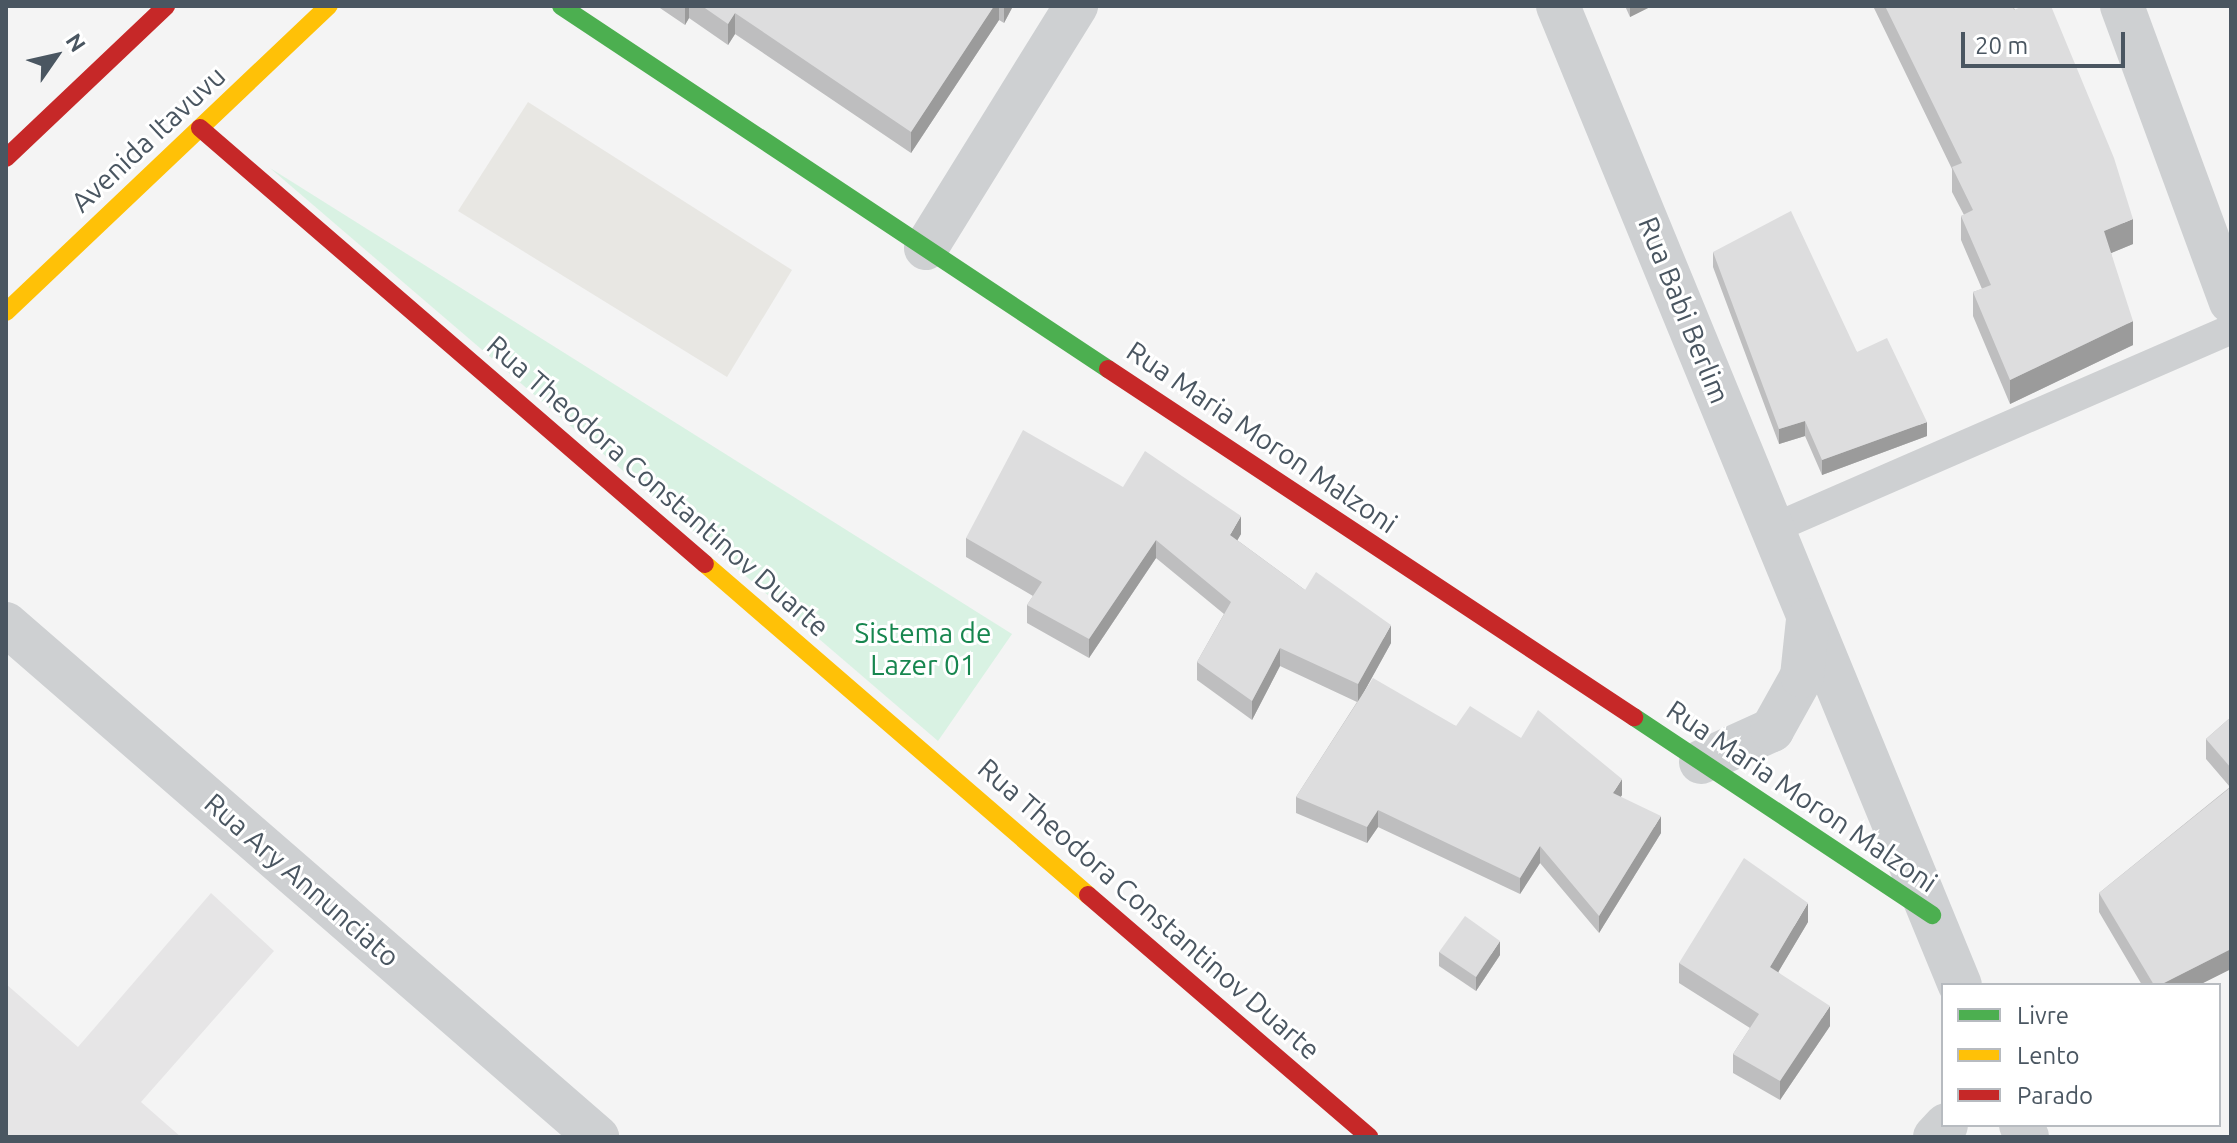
<!DOCTYPE html>
<style>
body{margin:0}
#map{position:relative;width:2237px;height:1143px;overflow:hidden;background:#f4f4f4;font-family:Ubuntu,sans-serif}
div>[style]{position:absolute}
.commercial>*{inset:0;background:#e8e7e3}
.education>*{inset:0;background:#e6e5e6}
.green>*{inset:0;background:#d9f2e3}
.lane>*{height:30px;margin:-15px;padding:0 15px;transform-origin:15px;border-radius:15px;background:#ced0d2}
.street>*{height:44px;margin:-22px;padding:0 22px;transform-origin:22px;border-radius:22px;background:#ced0d2}
.fast>*{height:18px;margin:-9px;padding:0 9px;transform-origin:9px;border-radius:9px;background:#4caf50}
.slow>*{height:18px;margin:-9px;padding:0 9px;transform-origin:9px;border-radius:9px;background:#ffc107}
.jam>*{height:18px;margin:-9px;padding:0 9px;transform-origin:9px;border-radius:9px;background:#c62828}
.wall>*{inset:0;background:#bebebf}
.shaded-wall>*{inset:0;background:#9b9b9b}
.building>*{inset:0;background:#ddddde}
span{translate:-50% -50%;white-space:nowrap;text-align:center;line-height:1.15;-webkit-text-stroke:6px #fff;paint-order:stroke}
.street-label{font-size:28px;color:#4a5661}
.park-label{font-size:28px;color:#17864f}
.frame{position:absolute;inset:0;border:8px solid #4a5661;pointer-events:none}
.legend{position:absolute;left:1941px;top:983px;width:280px;height:144px;box-sizing:border-box;background:#fff;border:2px solid #b7bbc0;margin:0;padding:10px 14px;list-style:none;font-size:24px;color:#4a5661}
.legend li{display:flex;align-items:center;gap:16px;height:40px}
.legend b{width:40px;border:2px solid #b7bbc0}
.north{position:absolute;left:16px;top:16px;width:80px;height:80px;-webkit-text-stroke:6px #fff;paint-order:stroke;rotate:56deg;font-size:22px;font-weight:700;line-height:32px;text-align:center;color:#4a5661}
.north::after{content:'';display:block;margin:auto;width:28px;height:36px;background:#4a5661;clip-path:polygon(50% 0,100% 100%,50% 72%,0 100%)}
.scale{position:absolute;left:1961px;top:32px;width:164px;height:36px;box-sizing:border-box;border:4px solid #4a5661;border-top:0;padding-left:10px;font-size:24px;line-height:28px;white-space:nowrap;color:#4a5661;-webkit-text-stroke:6px #fff;paint-order:stroke}
</style>
<div id="map">
<div class="commercial">
<i style="clip-path:polygon(528px 102px,792px 270px,727px 377px,458px 211px)"></i>
</div>
<div class="education">
<i style="clip-path:polygon(211px 893px,274px 951px,141px 1102px,181px 1137px,6px 1137px,6px 984px,78px 1047px)"></i>
</div>
<div class="green">
<i style="clip-path:polygon(270px 168px,1012px 634px,938px 741px)"></i>
</div>
<div class="lane">
<i style="left:1774px;top:528px;width:498px;rotate:-23.5deg"></i>
</div>
<div class="street">
<i style="left:1558px;top:6px;width:1058px;rotate:67.68deg"></i>
<i style="left:2122px;top:6px;width:315px;rotate:69.8deg"></i>
<i style="left:926px;top:248px;width:285px;rotate:-58.2deg"></i>
<i style="left:6px;top:624px;width:783px;rotate:40.96deg"></i>
<i style="left:1701px;top:762px;width:78px;rotate:-24.3deg"></i>
<i style="left:1772px;top:730px;width:62px;rotate:-60.9deg"></i>
<i style="left:1802px;top:676px;width:56px;rotate:-83.9deg"></i>
<i style="left:2021px;top:1125px;width:13px;rotate:63deg"></i>
<i style="left:1935px;top:1137px;width:16px;rotate:-47deg"></i>
</div>
<div class="fast">
<i style="left:561px;top:6px;width:656px;rotate:33.57deg"></i>
<i style="left:1634px;top:717px;width:358px;rotate:33.6deg"></i>
</div>
<div class="slow">
<i style="left:6px;top:312px;width:445px;rotate:-43.5deg"></i>
<i style="left:705px;top:564px;width:506px;rotate:40.83deg"></i>
</div>
<div class="jam">
<i style="left:200px;top:128px;width:667px;rotate:40.81deg"></i>
<i style="left:6px;top:158px;width:221px;rotate:-43.5deg"></i>
<i style="left:1108px;top:369px;width:631px;rotate:33.49deg"></i>
<i style="left:1088px;top:895px;width:371px;rotate:40.7deg"></i>
</div>
<div class="wall">
<i style="clip-path:polygon(657px 6px,1013px 6px,1004px 23px,999px 20px,911px 153px,735px 34px,728px 45px,689px 18px,685px 25px)"></i>
<i style="clip-path:polygon(1625px 6px,1652px 6px,1630px 17px)"></i>
<i style="clip-path:polygon(1873px 6px,2013px 6px,2133px 244px,2111px 253px,2133px 345px,2010px 404px,1973px 316px,1973px 292px,1982px 289px,1961px 240px,1961px 216px,1964px 215px,1952px 192px,1952px 169px)"></i>
<i style="clip-path:polygon(1713px 252px,1857px 352px,1927px 436px,1822px 475px,1805px 436px,1779px 444px,1713px 267px)"></i>
<i style="clip-path:polygon(1241px 534px,1237px 540px,1305px 590px,1391px 643px,1362px 695px,1456px 726px,1521px 738px,1622px 795px,1620px 797px,1661px 833px,1599px 933px,1540px 863px,1520px 894px,1378px 827px,1367px 843px,1296px 813px,1296px 797px,1357px 702px,1280px 666px,1252px 720px,1197px 680px,1197px 662px,1224px 614px,1156px 558px,1089px 658px,1027px 623px,1027px 605px,1033px 596px,966px 557px,966px 538px)"></i>
<i style="clip-path:polygon(2231px 717px,2231px 969px,2199px 985px,2142px 985px,2099px 912px,2099px 893px,2230px 787px,2206px 759px,2206px 739px)"></i>
<i style="clip-path:polygon(1808px 922px,1778px 972px,1830px 1026px,1780px 1100px,1733px 1073px,1733px 1054px,1750px 1028px,1679px 983px,1679px 963px)"></i>
<i style="clip-path:polygon(1439px 952px,1500px 955px,1476px 991px,1439px 966px)"></i>
</div>
<div class="shaded-wall">
<i style="clip-path:polygon(685px 6px,689px 6px,689px 18px,685px 25px)"></i>
<i style="clip-path:polygon(994px 6px,999px 6px,999px 20px,911px 153px,911px 132px)"></i>
<i style="clip-path:polygon(1004px 6px,1013px 6px,1004px 23px)"></i>
<i style="clip-path:polygon(1630px 6px,1652px 6px,1630px 17px)"></i>
<i style="clip-path:polygon(735px 13px,735px 34px,728px 45px,728px 24px)"></i>
<i style="clip-path:polygon(2133px 219px,2133px 244px,2104px 256px,2104px 231px)"></i>
<i style="clip-path:polygon(2133px 321px,2133px 345px,2010px 404px,2010px 380px)"></i>
<i style="clip-path:polygon(1805px 421px,1805px 436px,1779px 444px,1779px 429px)"></i>
<i style="clip-path:polygon(1927px 422px,1927px 436px,1822px 475px,1822px 460px)"></i>
<i style="clip-path:polygon(1241px 516px,1241px 534px,1230px 553px,1230px 535px)"></i>
<i style="clip-path:polygon(1156px 540px,1156px 558px,1089px 658px,1089px 639px)"></i>
<i style="clip-path:polygon(1391px 625px,1391px 643px,1358px 703px,1358px 684px)"></i>
<i style="clip-path:polygon(1280px 648px,1280px 666px,1252px 720px,1252px 701px)"></i>
<i style="clip-path:polygon(1622px 779px,1622px 795px,1613px 810px,1613px 793px)"></i>
<i style="clip-path:polygon(1378px 810px,1378px 827px,1367px 843px,1367px 827px)"></i>
<i style="clip-path:polygon(1661px 816px,1661px 833px,1599px 933px,1599px 916px)"></i>
<i style="clip-path:polygon(1540px 846px,1540px 863px,1520px 894px,1520px 878px)"></i>
<i style="clip-path:polygon(1808px 903px,1808px 922px,1770px 986px,1770px 967px)"></i>
<i style="clip-path:polygon(1500px 941px,1500px 955px,1476px 991px,1476px 977px)"></i>
<i style="clip-path:polygon(2231px 949px,2231px 969px,2199px 985px,2160px 985px)"></i>
<i style="clip-path:polygon(1830px 1006px,1830px 1026px,1780px 1100px,1780px 1081px)"></i>
</div>
<div class="building">
<i style="clip-path:polygon(702px 6px,994px 6px,911px 132px,735px 13px,728px 24px)"></i>
<i style="clip-path:polygon(1885px 6px,2013px 6px,2014px 10px,2023px 6px,2051px 6px,2114px 158px,2133px 219px,2104px 231px,2133px 321px,2010px 380px,1973px 292px,1991px 285px,1961px 216px,1973px 210px,1952px 167px,1962px 163px)"></i>
<i style="clip-path:polygon(1791px 211px,1857px 352px,1887px 338px,1927px 422px,1822px 460px,1805px 421px,1779px 429px,1713px 252px)"></i>
<i style="clip-path:polygon(1023px 430px,1123px 487px,1145px 451px,1241px 516px,1230px 535px,1305px 590px,1316px 572px,1391px 625px,1358px 684px,1280px 648px,1252px 701px,1197px 662px,1231px 602px,1156px 540px,1089px 639px,1027px 605px,1042px 582px,966px 538px)"></i>
<i style="clip-path:polygon(1373px 678px,1456px 726px,1470px 706px,1521px 738px,1538px 710px,1622px 779px,1613px 793px,1661px 816px,1599px 916px,1540px 846px,1520px 878px,1378px 810px,1367px 827px,1296px 797px)"></i>
<i style="clip-path:polygon(2231px 717px,2231px 768px,2206px 739px)"></i>
<i style="clip-path:polygon(2231px 787px,2231px 949px,2160px 985px,2154px 985px,2099px 893px)"></i>
<i style="clip-path:polygon(1744px 858px,1808px 903px,1770px 967px,1830px 1006px,1780px 1081px,1733px 1054px,1759px 1014px,1679px 963px)"></i>
<i style="clip-path:polygon(1465px 916px,1500px 941px,1476px 977px,1439px 952px)"></i>
</div>
<div class="street-label">
<span style="left:148px;top:139px;rotate:-43deg">Avenida Itavuvu</span>
<span style="left:1684px;top:310px;rotate:68deg">Rua Babi Berlim</span>
<span style="left:1262px;top:437px;rotate:34deg">Rua Maria Moron Malzoni</span>
<span style="left:658px;top:486px;rotate:41deg">Rua Theodora Constantinov Duarte</span>
<span style="left:1802px;top:796px;rotate:34deg">Rua Maria Moron Malzoni</span>
<span style="left:302px;top:880px;rotate:41deg">Rua Ary Annunciato</span>
<span style="left:1149px;top:909px;rotate:41deg">Rua Theodora Constantinov Duarte</span>
</div>
<div class="park-label">
<span style="left:923px;top:649px">Sistema de<br>Lazer 01</span>
</div>
<div class="frame"></div>
<ul class="legend">
<li><b style="height:10px;background:#4caf50"></b>Livre</li>
<li><b style="height:10px;background:#ffc107"></b>Lento</li>
<li><b style="height:10px;background:#c62828"></b>Parado</li>
</ul>
<div class="north">N</div>
<div class="scale">20 m</div>
</div>
